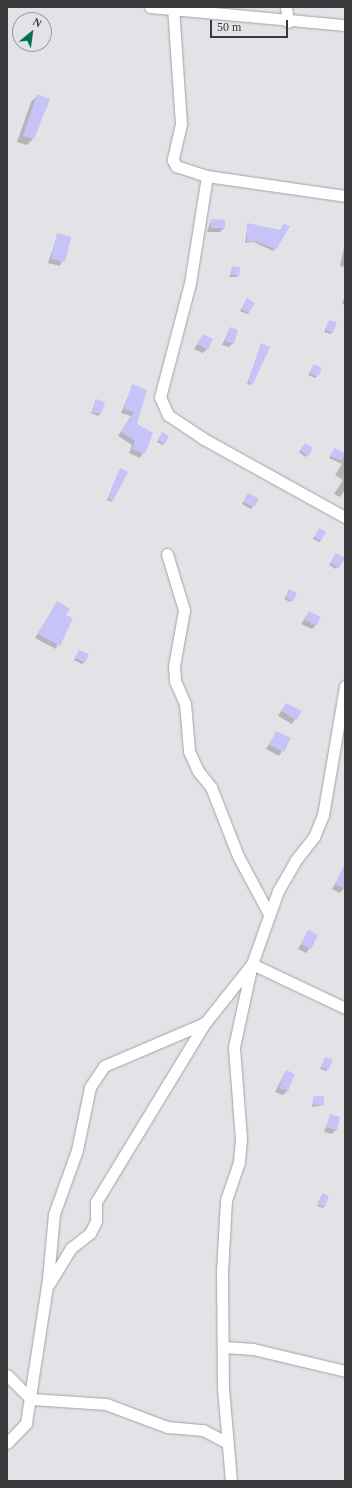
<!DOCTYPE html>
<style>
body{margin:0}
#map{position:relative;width:352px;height:1488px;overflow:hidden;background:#e3e3e7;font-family:"Times New Roman",serif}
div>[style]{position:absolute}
.shadow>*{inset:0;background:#0003}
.building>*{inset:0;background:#c7c2f8}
.roads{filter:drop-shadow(0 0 1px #a2a2a6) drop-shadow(0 0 1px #a2a2a6)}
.street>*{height:11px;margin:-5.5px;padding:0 5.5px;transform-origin:5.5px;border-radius:5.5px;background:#fff}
span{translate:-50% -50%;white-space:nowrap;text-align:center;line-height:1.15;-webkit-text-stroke:3.5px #e3e3e7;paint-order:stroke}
.frame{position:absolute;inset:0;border:8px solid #39383a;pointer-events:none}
.north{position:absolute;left:12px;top:12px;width:40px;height:40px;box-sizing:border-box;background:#e3e3e7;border:1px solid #9f9fa2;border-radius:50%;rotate:29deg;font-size:11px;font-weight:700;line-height:16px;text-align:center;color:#39383a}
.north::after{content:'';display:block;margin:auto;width:14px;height:18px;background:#01724c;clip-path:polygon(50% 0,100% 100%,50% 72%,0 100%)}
.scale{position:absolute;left:210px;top:20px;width:78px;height:18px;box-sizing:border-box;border:2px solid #39383a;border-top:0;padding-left:5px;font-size:12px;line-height:14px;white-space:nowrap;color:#39383a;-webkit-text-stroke:3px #e3e3e7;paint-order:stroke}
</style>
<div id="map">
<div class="shadow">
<i style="clip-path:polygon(37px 96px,49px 100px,33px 139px,27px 145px,17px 142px,31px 102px)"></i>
<i style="clip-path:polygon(211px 220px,224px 228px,220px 232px,207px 232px)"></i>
<i style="clip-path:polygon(248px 224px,280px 231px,283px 225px,289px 226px,273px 251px,254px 242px,245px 243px)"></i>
<i style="clip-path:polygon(58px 234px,70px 237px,60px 266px,48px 263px)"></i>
<i style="clip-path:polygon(345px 243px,345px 267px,340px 266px)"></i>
<i style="clip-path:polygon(233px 267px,238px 276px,236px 277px,229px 277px)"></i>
<i style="clip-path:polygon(345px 295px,345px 305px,342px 304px)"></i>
<i style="clip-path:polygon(246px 301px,249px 313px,247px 314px,240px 311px)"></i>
<i style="clip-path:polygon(329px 321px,332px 332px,331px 334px,324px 332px)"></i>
<i style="clip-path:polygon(230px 328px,233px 343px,229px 347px,222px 345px)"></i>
<i style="clip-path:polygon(203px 335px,207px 349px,203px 353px,194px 349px)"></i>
<i style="clip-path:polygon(261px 345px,252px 383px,250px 385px,247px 384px)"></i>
<i style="clip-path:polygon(314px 365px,317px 376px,315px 378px,308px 375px)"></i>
<i style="clip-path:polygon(133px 385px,135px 424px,152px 434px,140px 458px,129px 453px,132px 445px,118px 436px,131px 416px,121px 413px)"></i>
<i style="clip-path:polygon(96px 400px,100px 414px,98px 416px,91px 413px)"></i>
<i style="clip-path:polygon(162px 433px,164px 444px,163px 445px,157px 442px)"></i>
<i style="clip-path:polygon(303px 446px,307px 455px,305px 457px,299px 452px)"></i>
<i style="clip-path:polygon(334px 449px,345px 454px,345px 490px,340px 497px,334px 494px,343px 480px,335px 475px,342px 464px,329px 458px)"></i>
<i style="clip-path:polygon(119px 471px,112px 500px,111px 502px,107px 500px)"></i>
<i style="clip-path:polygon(247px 496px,257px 499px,251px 509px,242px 504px)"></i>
<i style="clip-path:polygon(319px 529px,321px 541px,319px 542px,313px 539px)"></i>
<i style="clip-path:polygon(335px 556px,343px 558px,336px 569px,329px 565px)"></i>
<i style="clip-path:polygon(289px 590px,292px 600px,290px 602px,284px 599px)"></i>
<i style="clip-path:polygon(57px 602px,65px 615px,56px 649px,35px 638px)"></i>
<i style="clip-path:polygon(309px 612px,316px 625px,312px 629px,301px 624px)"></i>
<i style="clip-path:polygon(78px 653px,84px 662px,82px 664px,74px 660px)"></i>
<i style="clip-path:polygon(286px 704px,300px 712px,292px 724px,278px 716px)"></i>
<i style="clip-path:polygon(277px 732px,289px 739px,279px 756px,266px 749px)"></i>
<i style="clip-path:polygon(342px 872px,345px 887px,340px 893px,332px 889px)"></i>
<i style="clip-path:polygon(308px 932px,310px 948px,306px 953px,298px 949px)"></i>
<i style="clip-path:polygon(325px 1058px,328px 1069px,326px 1071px,320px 1069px)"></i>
<i style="clip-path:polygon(286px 1071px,287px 1091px,283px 1095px,275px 1092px)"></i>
<i style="clip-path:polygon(314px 1097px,323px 1105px,312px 1107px)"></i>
<i style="clip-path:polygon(331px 1115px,336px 1130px,332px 1134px,324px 1132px)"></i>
<i style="clip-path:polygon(322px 1194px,325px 1206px,323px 1208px,317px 1206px)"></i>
</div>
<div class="building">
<i style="clip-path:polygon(37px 94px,50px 99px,34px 139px,23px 136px)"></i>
<i style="clip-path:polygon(211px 219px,225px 220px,225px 228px,211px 228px)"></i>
<i style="clip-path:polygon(247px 223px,281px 230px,283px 224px,290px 226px,276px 250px,256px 241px,247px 242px)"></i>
<i style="clip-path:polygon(57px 233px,71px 237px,65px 262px,51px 259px)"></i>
<i style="clip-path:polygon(232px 266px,240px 267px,239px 276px,231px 275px)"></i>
<i style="clip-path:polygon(247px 298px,255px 303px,249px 313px,241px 309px)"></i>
<i style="clip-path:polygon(329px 320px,337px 322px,333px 333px,326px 330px)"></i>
<i style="clip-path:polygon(230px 327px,238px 330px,234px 344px,225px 341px)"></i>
<i style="clip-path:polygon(203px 334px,213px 339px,208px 350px,197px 344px)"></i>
<i style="clip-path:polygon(261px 343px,270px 347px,253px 384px,248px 382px)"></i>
<i style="clip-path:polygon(314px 364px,322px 368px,318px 377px,309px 373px)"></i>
<i style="clip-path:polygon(132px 384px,147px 390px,137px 424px,153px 433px,145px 454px,132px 449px,135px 441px,121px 432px,134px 412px,124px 409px)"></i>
<i style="clip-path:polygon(96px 399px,105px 402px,101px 414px,92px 412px)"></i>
<i style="clip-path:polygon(162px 432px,169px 436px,165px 444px,158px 440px)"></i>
<i style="clip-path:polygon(305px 443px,313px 448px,308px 456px,300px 450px)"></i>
<i style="clip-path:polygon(334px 448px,345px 453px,342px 461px,330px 456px)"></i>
<i style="clip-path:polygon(120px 468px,128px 472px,113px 501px,108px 498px)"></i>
<i style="clip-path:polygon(248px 493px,259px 499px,254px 507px,243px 502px)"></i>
<i style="clip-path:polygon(319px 528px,326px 532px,321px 541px,314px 537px)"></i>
<i style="clip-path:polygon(336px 553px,345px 558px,339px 568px,330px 563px)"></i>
<i style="clip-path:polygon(289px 589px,297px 593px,293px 601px,285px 597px)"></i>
<i style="clip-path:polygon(57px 601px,70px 609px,66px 615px,73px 618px,60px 646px,38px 634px)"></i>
<i style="clip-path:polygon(309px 611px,321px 617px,316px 626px,305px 620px)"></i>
<i style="clip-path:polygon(79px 650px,89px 654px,85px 663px,75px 658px)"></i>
<i style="clip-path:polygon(286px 703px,302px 711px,297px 720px,281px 711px)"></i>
<i style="clip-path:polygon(276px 731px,291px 738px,284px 752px,269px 745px)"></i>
<i style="clip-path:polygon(345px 864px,345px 889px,335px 884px)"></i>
<i style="clip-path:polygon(308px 930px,318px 935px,311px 949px,301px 944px)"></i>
<i style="clip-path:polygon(325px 1057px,333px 1060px,328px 1070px,321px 1067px)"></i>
<i style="clip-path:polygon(286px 1070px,295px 1074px,288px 1091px,279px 1088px)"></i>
<i style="clip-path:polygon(313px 1096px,324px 1096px,324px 1105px,314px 1105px)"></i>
<i style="clip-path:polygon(330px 1114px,340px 1117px,337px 1130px,327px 1128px)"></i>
<i style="clip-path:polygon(322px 1193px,329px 1196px,325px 1207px,318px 1205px)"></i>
</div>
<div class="roads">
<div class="street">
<i style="left:150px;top:7px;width:196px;rotate:5.3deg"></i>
<i style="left:173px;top:7px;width:117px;rotate:86.1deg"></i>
<i style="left:181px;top:124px;width:37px;rotate:103deg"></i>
<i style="left:173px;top:160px;width:7px;rotate:63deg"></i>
<i style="left:176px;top:166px;width:33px;rotate:18deg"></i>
<i style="left:207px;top:176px;width:139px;rotate:8.2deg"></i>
<i style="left:286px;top:7px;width:15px;rotate:82deg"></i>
<i style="left:207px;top:176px;width:108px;rotate:99deg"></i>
<i style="left:190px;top:283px;width:118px;rotate:104.7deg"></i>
<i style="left:160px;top:397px;width:20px;rotate:66deg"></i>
<i style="left:168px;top:415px;width:43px;rotate:33.7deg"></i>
<i style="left:204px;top:439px;width:161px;rotate:29deg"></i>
<i style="left:167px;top:554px;width:59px;rotate:73.1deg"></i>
<i style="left:184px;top:610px;width:57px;rotate:100.1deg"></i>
<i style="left:174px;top:666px;width:15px;rotate:86deg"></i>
<i style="left:175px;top:681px;width:24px;rotate:66deg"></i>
<i style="left:185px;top:703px;width:48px;rotate:85.2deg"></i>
<i style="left:189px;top:751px;width:22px;rotate:66deg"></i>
<i style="left:198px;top:771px;width:21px;rotate:51deg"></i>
<i style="left:211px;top:787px;width:74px;rotate:68.6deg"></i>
<i style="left:238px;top:856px;width:66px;rotate:61.9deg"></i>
<i style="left:49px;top:1284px;width:42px;rotate:-58.6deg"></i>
<i style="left:71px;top:1248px;width:24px;rotate:-38deg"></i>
<i style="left:90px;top:1233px;width:13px;rotate:-63deg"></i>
<i style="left:96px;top:1221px;width:19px;rotate:-90deg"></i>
<i style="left:96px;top:1202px;width:210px;rotate:-58.7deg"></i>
<i style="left:225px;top:1347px;width:28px;rotate:4deg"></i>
<i style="left:253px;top:1349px;width:95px;rotate:13.4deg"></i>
<i style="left:7px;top:1375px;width:34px;rotate:45deg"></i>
<i style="left:31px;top:1399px;width:75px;rotate:3.8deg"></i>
<i style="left:106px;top:1404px;width:65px;rotate:20.7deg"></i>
<i style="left:167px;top:1427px;width:36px;rotate:5deg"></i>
<i style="left:203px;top:1430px;width:26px;rotate:28deg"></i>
<i style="left:7px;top:1443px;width:28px;rotate:-46deg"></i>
<i style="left:26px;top:1423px;width:146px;rotate:-81.3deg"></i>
<i style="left:48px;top:1279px;width:65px;rotate:-84.7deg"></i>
<i style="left:54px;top:1214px;width:68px;rotate:-70.2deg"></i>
<i style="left:77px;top:1150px;width:64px;rotate:-78.3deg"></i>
<i style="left:90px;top:1087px;width:25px;rotate:-56deg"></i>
<i style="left:104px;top:1066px;width:110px;rotate:-23.1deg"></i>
<i style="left:205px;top:1023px;width:75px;rotate:-51.5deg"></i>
<i style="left:252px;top:964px;width:77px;rotate:-70.4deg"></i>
<i style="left:278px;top:891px;width:34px;rotate:-60deg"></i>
<i style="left:295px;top:861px;width:31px;rotate:-52deg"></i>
<i style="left:314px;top:837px;width:24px;rotate:-68deg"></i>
<i style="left:323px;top:815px;width:131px;rotate:-80.3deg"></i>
<i style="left:231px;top:1481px;width:93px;rotate:-94.9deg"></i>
<i style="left:223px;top:1388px;width:116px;rotate:-90.5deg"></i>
<i style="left:222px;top:1272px;width:72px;rotate:-86.8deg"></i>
<i style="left:226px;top:1200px;width:40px;rotate:-71.1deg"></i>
<i style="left:239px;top:1162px;width:23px;rotate:-85deg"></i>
<i style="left:241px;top:1139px;width:92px;rotate:-94.4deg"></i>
<i style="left:234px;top:1047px;width:85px;rotate:-77.8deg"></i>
<i style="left:252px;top:964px;width:103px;rotate:25.3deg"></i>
</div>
</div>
<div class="frame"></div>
<div class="north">N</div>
<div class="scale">50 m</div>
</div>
